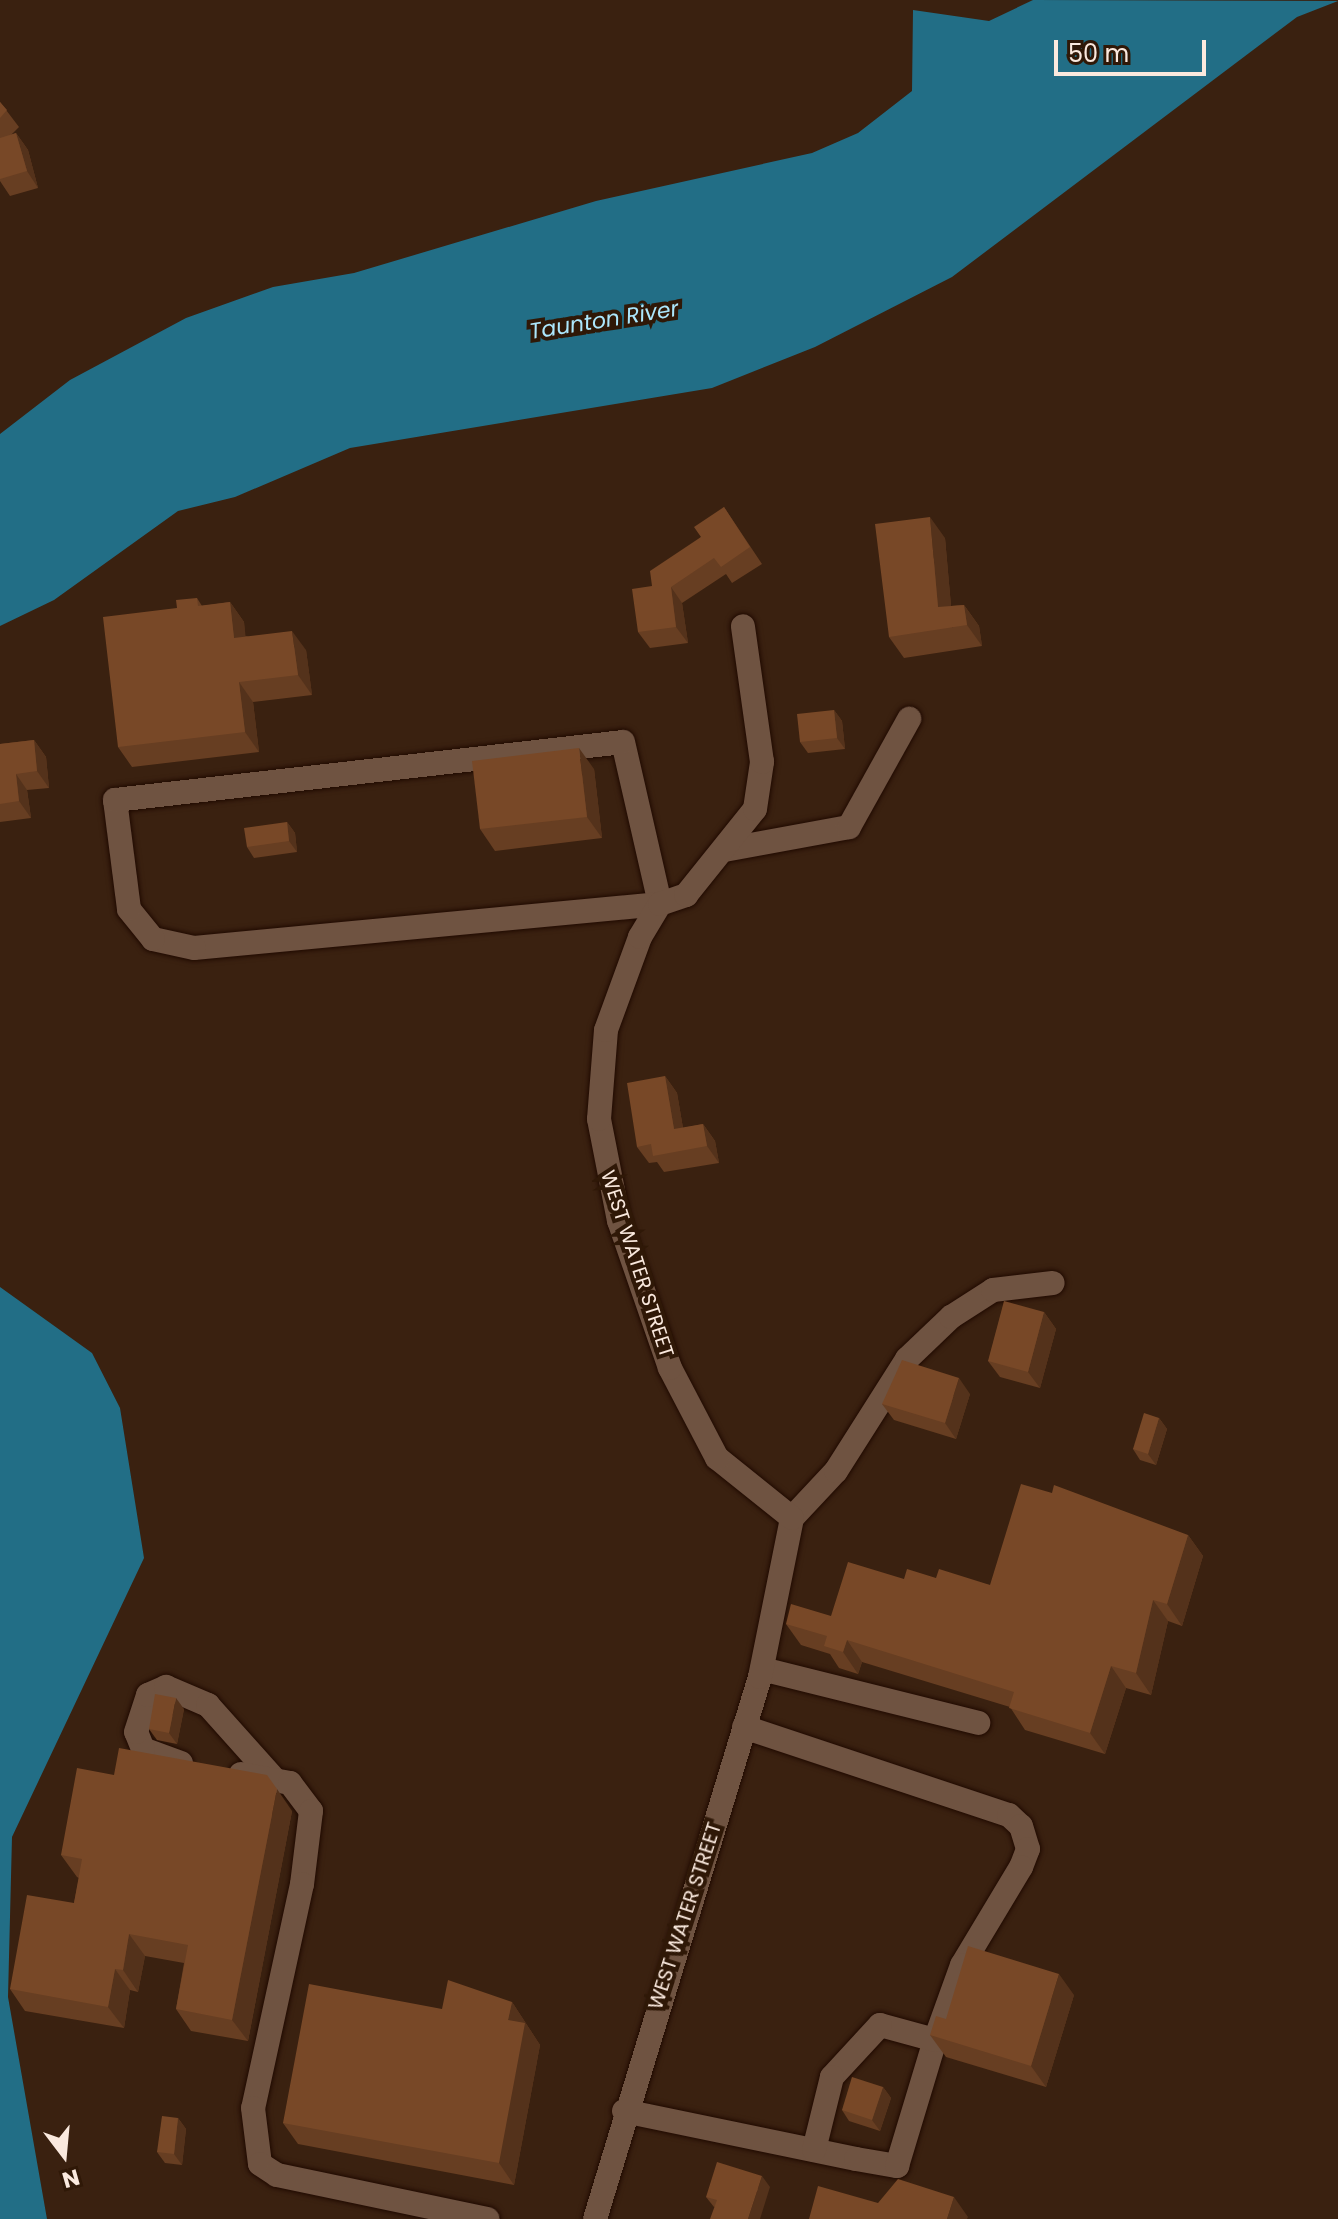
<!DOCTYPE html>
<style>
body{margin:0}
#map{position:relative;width:1338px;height:2219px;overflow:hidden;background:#3a2110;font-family:Poppins,sans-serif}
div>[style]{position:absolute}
.water>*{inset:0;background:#226e86}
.roads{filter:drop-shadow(0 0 2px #200a00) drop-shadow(0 0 2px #200a00)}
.minor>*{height:24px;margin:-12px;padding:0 12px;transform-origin:12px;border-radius:12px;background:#6f5341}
.wall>*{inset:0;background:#673e22}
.shaded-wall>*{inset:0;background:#54321b}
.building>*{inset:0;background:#784827}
span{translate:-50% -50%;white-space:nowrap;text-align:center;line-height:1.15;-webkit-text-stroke:8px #2f1807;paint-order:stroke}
.street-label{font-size:20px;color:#fae9de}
.water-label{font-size:22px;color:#ace7fc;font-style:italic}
.north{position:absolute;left:24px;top:2115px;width:80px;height:80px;-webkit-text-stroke:6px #2f1807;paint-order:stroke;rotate:164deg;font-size:22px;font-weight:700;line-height:32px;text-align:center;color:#fae9de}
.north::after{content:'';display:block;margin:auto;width:28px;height:36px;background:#fae9de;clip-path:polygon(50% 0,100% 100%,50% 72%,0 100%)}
.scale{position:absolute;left:1054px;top:40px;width:152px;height:36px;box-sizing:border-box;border:4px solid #fae9de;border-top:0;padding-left:10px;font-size:24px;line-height:28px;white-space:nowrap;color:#fae9de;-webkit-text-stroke:6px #2f1807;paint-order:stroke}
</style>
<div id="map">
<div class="water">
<i style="clip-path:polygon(1033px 0,1338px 1px,1297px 17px,952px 277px,815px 347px,712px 388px,350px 448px,235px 497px,178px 511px,54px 600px,0 626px,0 434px,70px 380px,186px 318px,273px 287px,354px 273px,596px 201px,812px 153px,858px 133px,912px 91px,913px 10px,989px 21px)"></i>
<i style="clip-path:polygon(0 1287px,92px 1353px,120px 1408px,144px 1558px,12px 1837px,8px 1997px,47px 2219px,0 2219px)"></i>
</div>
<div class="roads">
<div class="minor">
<i style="left:623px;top:742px;width:166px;rotate:77.1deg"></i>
<i style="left:660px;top:904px;width:468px;rotate:174.6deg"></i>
<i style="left:194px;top:948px;width:42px;rotate:-167.6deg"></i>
<i style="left:153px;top:939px;width:38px;rotate:-129deg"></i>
<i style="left:129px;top:909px;width:110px;rotate:-97.3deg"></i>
<i style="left:115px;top:800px;width:511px;rotate:-6.51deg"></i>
<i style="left:724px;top:850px;width:127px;rotate:-10.4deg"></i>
<i style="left:849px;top:827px;width:124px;rotate:-60.9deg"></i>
<i style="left:792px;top:1518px;width:64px;rotate:-46.9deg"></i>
<i style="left:836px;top:1471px;width:133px;rotate:-57.6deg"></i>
<i style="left:907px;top:1359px;width:61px;rotate:-43.7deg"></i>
<i style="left:951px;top:1317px;width:50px;rotate:-32.7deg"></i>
<i style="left:993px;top:1290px;width:60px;rotate:-6.7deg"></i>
<i style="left:762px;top:1669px;width:223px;rotate:14deg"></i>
<i style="left:744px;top:1727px;width:279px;rotate:18.4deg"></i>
<i style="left:1009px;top:1815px;width:16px;rotate:43deg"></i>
<i style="left:1021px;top:1826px;width:24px;rotate:73deg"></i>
<i style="left:1028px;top:1849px;width:19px;rotate:111deg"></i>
<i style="left:1021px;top:1867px;width:114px;rotate:121deg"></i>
<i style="left:962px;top:1965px;width:80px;rotate:109.8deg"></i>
<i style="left:181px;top:1763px;width:40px;rotate:-159.8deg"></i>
<i style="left:143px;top:1749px;width:18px;rotate:-112deg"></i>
<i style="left:136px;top:1732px;width:39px;rotate:-72deg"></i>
<i style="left:148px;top:1695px;width:20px;rotate:-24deg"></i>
<i style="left:166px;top:1687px;width:46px;rotate:23.2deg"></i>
<i style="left:208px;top:1705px;width:102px;rotate:48.2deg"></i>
<i style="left:241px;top:1774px;width:50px;rotate:10.4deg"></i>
<i style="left:290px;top:1783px;width:35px;rotate:53deg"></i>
<i style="left:311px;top:1811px;width:74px;rotate:97deg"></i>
<i style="left:302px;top:1884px;width:229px;rotate:102.3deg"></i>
<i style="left:253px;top:2108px;width:56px;rotate:82.9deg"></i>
<i style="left:260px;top:2164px;width:20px;rotate:33deg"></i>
<i style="left:277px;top:2175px;width:215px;rotate:11.8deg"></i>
<i style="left:624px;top:2111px;width:237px;rotate:11.7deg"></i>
<i style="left:856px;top:2159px;width:42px;rotate:9.7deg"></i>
<i style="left:897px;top:2166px;width:132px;rotate:-73.2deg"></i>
<i style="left:935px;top:2040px;width:57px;rotate:-164.7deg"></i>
<i style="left:880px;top:2025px;width:71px;rotate:132.7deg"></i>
<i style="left:832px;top:2077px;width:75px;rotate:103.9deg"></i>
<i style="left:595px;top:2219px;width:567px;rotate:-73.07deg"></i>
<i style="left:760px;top:1677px;width:162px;rotate:-78.6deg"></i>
<i style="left:792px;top:1518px;width:96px;rotate:-141.3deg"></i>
<i style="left:717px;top:1458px;width:102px;rotate:-117.6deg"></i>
<i style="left:670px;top:1368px;width:156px;rotate:-109.1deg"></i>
<i style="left:619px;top:1221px;width:104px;rotate:-101.1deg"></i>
<i style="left:599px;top:1119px;width:89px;rotate:-85.5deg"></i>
<i style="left:606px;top:1030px;width:99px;rotate:-69.9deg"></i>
<i style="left:640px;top:937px;width:39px;rotate:-59deg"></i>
<i style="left:660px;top:904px;width:28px;rotate:-19deg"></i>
<i style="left:686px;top:895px;width:110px;rotate:-51.3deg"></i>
<i style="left:755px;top:809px;width:48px;rotate:-81.5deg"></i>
<i style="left:762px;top:762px;width:137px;rotate:-98deg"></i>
</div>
</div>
<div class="wall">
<i style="clip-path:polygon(0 102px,19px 127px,11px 135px,16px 133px,28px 150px,38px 188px,10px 196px,0 181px)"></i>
<i style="clip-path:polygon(724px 507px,762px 564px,732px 583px,726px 574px,682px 603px,688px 643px,650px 648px,638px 632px,652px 586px,701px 537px)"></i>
<i style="clip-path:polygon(945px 538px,951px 606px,964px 605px,979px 626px,982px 646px,904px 658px,889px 637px)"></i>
<i style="clip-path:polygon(197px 598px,202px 606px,230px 602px,244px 622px,245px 636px,306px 650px,312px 695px,253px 702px,259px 752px,132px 767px,118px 747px,177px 608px)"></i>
<i style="clip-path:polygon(834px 710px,842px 721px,845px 749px,808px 753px,800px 742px)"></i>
<i style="clip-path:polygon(34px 740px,46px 757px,49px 788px,27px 790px,31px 818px,0 822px,0 744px)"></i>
<i style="clip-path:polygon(594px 769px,602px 838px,495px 851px,480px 829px)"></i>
<i style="clip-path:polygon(287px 822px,295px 833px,297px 852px,254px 858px,247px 847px)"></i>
<i style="clip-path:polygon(665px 1076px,677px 1093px,683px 1128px,703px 1124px,715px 1141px,719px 1163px,664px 1172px,657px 1162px,649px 1163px,637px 1147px)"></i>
<i style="clip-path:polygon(1044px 1312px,1056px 1329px,1040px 1388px,1000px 1377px,988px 1361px)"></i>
<i style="clip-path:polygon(970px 1394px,956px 1439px,894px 1420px,882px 1404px)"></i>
<i style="clip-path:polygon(1159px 1418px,1167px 1429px,1156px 1465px,1140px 1460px,1133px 1449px)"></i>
<i style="clip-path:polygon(1188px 1535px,1203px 1556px,1182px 1626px,1168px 1621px,1151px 1695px,1126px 1688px,1105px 1754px,1025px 1730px,1010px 1707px,862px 1662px,858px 1674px,839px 1668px,830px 1654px,801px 1645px,786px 1624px,831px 1616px,904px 1579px,936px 1578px,990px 1585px)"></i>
<i style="clip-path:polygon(184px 1709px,177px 1744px,157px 1740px,149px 1729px)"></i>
<i style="clip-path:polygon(292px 1811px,248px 2041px,191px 2031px,176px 2009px,184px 1963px,145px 1956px,138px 1992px,130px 1990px,124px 2028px,25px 2011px,10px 1989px,74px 1903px,79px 1878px,77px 1877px,61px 1855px)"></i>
<i style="clip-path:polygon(1074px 1995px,1046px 2087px,946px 2057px,930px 2035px)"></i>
<i style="clip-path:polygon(512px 2002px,540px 2045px,514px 2185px,298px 2144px,283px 2123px,442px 2009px)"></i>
<i style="clip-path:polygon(883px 2087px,891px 2098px,880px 2131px,849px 2121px,842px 2110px)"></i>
<i style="clip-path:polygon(178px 2118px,186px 2129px,182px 2165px,165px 2163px,157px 2152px)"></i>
<i style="clip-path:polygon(770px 2187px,714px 2207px,706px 2197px)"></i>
</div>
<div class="shaded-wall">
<i style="clip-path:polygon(16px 133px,28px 150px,38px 188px,27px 171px)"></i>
<i style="clip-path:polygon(930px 517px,945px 538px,953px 628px,938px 607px)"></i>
<i style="clip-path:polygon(671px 587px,682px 603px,688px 643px,676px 627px)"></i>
<i style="clip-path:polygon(230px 602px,244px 622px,248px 658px,234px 638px)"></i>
<i style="clip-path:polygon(964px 605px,979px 626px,982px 646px,967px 625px)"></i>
<i style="clip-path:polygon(292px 631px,306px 650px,312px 695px,298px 675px)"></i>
<i style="clip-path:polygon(239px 682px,253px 702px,259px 752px,245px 732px)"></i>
<i style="clip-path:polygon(834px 710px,842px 721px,845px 749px,837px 738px)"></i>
<i style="clip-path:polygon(34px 740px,46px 757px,49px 788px,37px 771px)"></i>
<i style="clip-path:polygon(579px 748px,594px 769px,602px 838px,587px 817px)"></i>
<i style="clip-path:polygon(16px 774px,27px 790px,31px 818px,19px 801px)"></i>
<i style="clip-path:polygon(287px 822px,295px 833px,297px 852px,289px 841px)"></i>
<i style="clip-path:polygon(665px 1076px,677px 1093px,686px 1146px,674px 1129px)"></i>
<i style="clip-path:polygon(703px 1124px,715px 1141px,719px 1163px,707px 1146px)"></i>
<i style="clip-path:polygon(1044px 1312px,1056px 1329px,1040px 1388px,1028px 1372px)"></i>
<i style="clip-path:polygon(959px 1378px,970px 1394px,956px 1439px,945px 1423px)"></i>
<i style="clip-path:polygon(1159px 1418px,1167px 1429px,1156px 1465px,1148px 1454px)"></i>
<i style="clip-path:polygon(1188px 1535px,1203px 1556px,1182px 1626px,1167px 1604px)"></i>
<i style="clip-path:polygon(1153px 1600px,1168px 1621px,1151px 1695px,1136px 1673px)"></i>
<i style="clip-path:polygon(847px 1640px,862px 1662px,858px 1674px,843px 1652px)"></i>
<i style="clip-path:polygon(1111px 1666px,1126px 1688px,1105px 1754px,1090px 1733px)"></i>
<i style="clip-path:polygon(176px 1698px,184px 1709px,177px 1744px,169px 1733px)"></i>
<i style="clip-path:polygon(277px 1789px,292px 1811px,248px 2041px,232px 2020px)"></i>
<i style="clip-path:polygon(129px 1934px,145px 1956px,138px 1992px,123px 1970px)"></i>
<i style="clip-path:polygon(115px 1969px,130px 1990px,124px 2028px,108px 2007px)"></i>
<i style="clip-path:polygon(1059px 1974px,1074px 1995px,1046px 2087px,1031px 2066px)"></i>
<i style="clip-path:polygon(512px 2002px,540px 2045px,514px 2185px,499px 2163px,508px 2020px)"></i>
<i style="clip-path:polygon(883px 2087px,891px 2098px,880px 2131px,872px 2120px)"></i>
<i style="clip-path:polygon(178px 2118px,186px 2129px,182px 2165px,174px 2154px)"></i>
<i style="clip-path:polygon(762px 2176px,770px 2187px,760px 2219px,748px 2219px)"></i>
<i style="clip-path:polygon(954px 2197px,968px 2217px,967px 2219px,947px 2219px)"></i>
</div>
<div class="building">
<i style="clip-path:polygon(0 102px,7px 110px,0 118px)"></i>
<i style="clip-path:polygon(16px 133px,27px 171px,0 179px,0 138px)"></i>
<i style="clip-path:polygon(724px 507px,750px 547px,721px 567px,714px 558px,671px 587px,676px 627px,638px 632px,632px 589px,652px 586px,650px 571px,701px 537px,694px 527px)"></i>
<i style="clip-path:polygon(930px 517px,938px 607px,964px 605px,967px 625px,889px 637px,875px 524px)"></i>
<i style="clip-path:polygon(197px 598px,198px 606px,230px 602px,234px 638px,292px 631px,298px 675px,239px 682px,245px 732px,118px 747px,103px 617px,177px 608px,176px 600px)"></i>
<i style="clip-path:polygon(834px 710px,837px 738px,800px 742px,797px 714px)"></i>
<i style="clip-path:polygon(34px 740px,37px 771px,16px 774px,19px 801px,0 804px,0 744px)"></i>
<i style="clip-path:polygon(579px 748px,587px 817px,480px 829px,472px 761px)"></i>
<i style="clip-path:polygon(287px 822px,289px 841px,247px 847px,244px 828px)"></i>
<i style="clip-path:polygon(665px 1076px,674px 1129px,703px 1124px,707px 1146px,653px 1156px,651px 1144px,637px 1147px,627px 1083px)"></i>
<i style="clip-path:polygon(1004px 1301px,1044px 1312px,1028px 1372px,988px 1361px)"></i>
<i style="clip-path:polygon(902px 1360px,959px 1378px,945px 1423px,882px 1404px)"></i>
<i style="clip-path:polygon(1144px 1413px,1159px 1418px,1148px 1454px,1133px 1449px)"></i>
<i style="clip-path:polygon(1021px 1484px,1052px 1493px,1054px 1485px,1188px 1535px,1167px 1604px,1153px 1600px,1136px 1673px,1111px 1666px,1090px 1733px,1009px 1708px,1014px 1692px,847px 1640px,843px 1652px,824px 1646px,827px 1636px,786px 1624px,791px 1604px,831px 1616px,848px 1562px,904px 1579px,907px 1569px,936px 1578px,939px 1569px,990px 1585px)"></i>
<i style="clip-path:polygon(155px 1694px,176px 1698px,169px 1733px,149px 1729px)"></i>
<i style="clip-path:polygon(119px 1748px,267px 1775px,277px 1789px,232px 2020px,176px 2009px,188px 1945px,129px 1934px,123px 1970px,115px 1969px,108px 2007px,10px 1989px,27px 1895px,74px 1903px,82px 1859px,61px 1855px,77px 1768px,114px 1775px)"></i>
<i style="clip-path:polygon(968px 1946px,1059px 1974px,1031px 2066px,930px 2035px,936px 2016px,946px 2019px)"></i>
<i style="clip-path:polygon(448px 1980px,512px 2002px,508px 2020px,525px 2023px,499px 2163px,283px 2123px,309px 1984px,442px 2009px)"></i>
<i style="clip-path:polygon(852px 2077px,883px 2087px,872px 2120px,842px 2110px)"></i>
<i style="clip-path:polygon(162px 2116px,178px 2118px,174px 2154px,157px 2152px)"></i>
<i style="clip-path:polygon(717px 2162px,762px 2176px,748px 2219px,710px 2219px,717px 2200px,706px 2197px)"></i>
<i style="clip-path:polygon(898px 2179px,954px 2197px,947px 2219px,809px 2219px,818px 2186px,878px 2203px)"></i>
</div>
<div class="street-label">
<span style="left:637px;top:1264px;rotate:72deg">WEST WATER STREET</span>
<span style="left:685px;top:1916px;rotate:-72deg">WEST WATER STREET</span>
</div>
<div class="water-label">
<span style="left:604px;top:320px;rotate:-9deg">Taunton River</span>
</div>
<div class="north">N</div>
<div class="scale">50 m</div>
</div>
